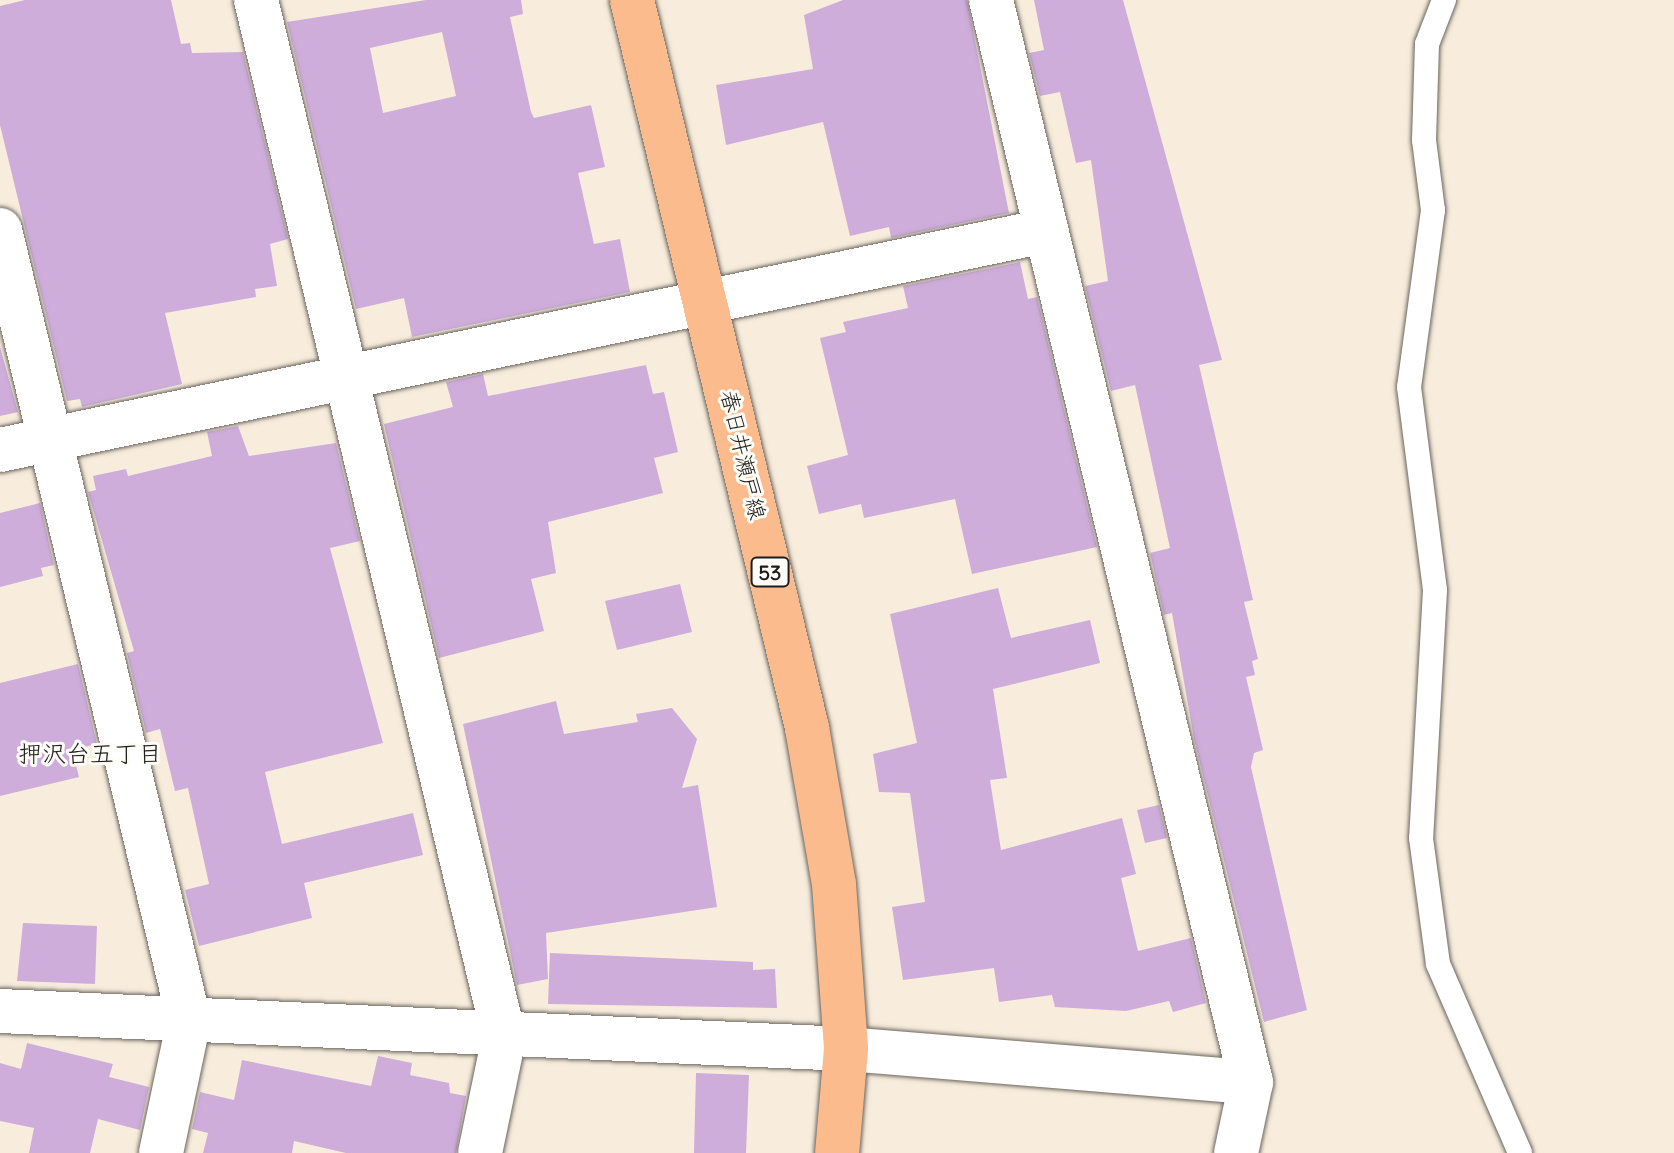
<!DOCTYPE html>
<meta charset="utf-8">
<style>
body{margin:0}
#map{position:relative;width:1674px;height:1153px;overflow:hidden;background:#f8eddc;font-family:Delius,"Klee One",sans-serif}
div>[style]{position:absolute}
.building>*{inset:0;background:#ceaddb}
.roads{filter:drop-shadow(0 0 2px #69655f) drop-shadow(0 0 2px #69655f)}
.lane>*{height:24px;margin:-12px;padding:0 12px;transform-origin:12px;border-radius:12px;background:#fff}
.street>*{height:44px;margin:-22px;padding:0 22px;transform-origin:22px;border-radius:22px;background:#fff}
.primary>*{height:44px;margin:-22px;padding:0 22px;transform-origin:22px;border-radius:22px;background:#fbbb8c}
span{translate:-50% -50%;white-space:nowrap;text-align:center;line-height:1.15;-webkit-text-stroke:6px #fdfcf7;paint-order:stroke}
.shield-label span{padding:2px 6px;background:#fdfcf7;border:2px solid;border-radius:6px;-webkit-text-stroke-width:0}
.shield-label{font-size:20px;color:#1c1c1c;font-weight:700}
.street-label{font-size:22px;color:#1c1c1c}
.neighbourhood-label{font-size:24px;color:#1c1c1c}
</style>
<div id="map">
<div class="building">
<i style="clip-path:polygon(25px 0,171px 0,181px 44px,190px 43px,192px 53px,243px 52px,288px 239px,270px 244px,277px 286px,255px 289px,256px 297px,165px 313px,182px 384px,82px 407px,80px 399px,67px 401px,0 125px,0 6px)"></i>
<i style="clip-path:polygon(evenodd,426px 0,521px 0,523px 14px,510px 17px,531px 112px,534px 118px,591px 105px,605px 167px,578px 173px,594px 244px,620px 239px,630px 292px,412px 337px,404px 298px,356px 309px,287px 22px,426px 0,442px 32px,456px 96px,383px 113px,370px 48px,442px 32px)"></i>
<i style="clip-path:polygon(843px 0,967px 0,1009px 213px,891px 238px,889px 227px,850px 236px,823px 122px,726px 145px,716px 85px,813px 69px,804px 15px)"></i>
<i style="clip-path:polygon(1034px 0,1123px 0,1222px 360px,1199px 365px,1253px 600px,1244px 602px,1258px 659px,1252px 661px,1255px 675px,1246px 677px,1263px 750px,1254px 753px,1251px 767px,1307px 1010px,1264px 1022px,1194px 739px,1172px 613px,1164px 615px,1150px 553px,1170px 548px,1135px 385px,1111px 391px,1085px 286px,1108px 281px,1091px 160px,1076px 163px,1060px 92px,1040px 96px,1029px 53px,1044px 50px)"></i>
<i style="clip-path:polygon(1020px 262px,1028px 299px,1037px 297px,1097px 547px,972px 574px,955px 499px,864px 518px,861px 504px,819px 514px,807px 466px,848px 455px,820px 338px,846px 332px,843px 322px,908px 308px,903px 286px)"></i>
<i style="clip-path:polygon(0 347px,18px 412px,0 416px)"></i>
<i style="clip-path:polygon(646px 365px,653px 394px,664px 392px,678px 452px,654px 458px,663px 493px,548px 522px,556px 573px,531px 579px,544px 631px,439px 658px,384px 424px,453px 407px,446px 382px,483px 374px,488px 396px)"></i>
<i style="clip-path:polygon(238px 426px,249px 456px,336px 443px,360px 541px,330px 548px,383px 743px,265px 772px,282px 844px,413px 813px,423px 855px,304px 883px,312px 918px,199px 946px,185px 890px,209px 884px,188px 788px,175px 791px,160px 729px,146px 733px,127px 653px,134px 651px,88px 492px,96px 490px,93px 476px,126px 469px,128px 476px,212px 456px,207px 432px)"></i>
<i style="clip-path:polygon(40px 503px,54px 565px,41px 568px,43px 576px,0 587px,0 513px)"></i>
<i style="clip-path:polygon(680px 584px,692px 632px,617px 650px,605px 601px)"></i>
<i style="clip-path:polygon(998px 588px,1011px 638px,1090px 620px,1100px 663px,993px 689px,1007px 778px,990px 780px,1001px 850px,1122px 818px,1136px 874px,1121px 878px,1138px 951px,1191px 938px,1206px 1003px,1173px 1012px,1169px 1001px,1126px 1011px,1055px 1007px,1052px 995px,999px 1002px,994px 968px,903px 980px,892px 907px,925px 902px,910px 793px,879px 792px,873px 754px,917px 743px,890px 614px)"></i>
<i style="clip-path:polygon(78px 664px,97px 744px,72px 750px,79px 777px,0 796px,0 683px)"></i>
<i style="clip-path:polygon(556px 701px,564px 734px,638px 722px,636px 714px,672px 708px,697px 739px,682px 788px,698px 785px,717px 907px,546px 933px,548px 979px,517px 985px,463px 724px)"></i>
<i style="clip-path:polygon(1159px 805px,1167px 838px,1145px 843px,1137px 810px)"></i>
<i style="clip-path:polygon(23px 923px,97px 926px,95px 984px,17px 981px)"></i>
<i style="clip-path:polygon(550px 953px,753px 962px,753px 970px,775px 969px,777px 1008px,548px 1004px)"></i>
<i style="clip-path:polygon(27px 1043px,113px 1064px,109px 1077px,149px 1087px,140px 1130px,98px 1119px,90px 1153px,29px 1153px,34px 1128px,0 1121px,0 1063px,21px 1069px)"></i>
<i style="clip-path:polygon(378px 1056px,412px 1063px,410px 1075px,449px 1083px,450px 1093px,466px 1096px,456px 1153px,346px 1153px,294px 1141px,292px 1153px,203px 1153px,208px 1133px,192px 1129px,200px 1092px,234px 1100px,242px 1060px,371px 1086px)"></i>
<i style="clip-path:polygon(696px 1073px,749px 1075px,746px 1153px,694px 1153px)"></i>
</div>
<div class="roads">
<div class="lane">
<i style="left:1444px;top:0;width:47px;rotate:111.1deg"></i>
<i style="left:1427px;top:44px;width:96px;rotate:91.8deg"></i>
<i style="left:1424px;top:140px;width:71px;rotate:82.7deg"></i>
<i style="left:1433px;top:210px;width:179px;rotate:97.7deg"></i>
<i style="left:1409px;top:387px;width:205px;rotate:82.7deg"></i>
<i style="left:1435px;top:590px;width:248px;rotate:93.2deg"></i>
<i style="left:1421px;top:838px;width:127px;rotate:82.3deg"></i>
<i style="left:1438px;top:964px;width:206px;rotate:66.5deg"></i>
</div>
<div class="street">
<i style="left:256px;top:0;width:1066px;rotate:76.55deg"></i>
<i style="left:504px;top:1037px;width:118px;rotate:101.7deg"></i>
<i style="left:991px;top:0;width:1113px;rotate:76.49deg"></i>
<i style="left:1251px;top:1082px;width:73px;rotate:101.9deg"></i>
<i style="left:0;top:230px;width:812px;rotate:76.55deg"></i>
<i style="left:189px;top:1020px;width:136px;rotate:101.9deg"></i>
<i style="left:0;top:450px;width:1068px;rotate:-11.84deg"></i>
<i style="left:0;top:1011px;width:847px;rotate:2.57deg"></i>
<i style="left:846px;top:1049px;width:406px;rotate:4.7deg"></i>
</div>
<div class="primary">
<i style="left:632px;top:0;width:749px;rotate:76.48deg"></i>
<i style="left:807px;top:728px;width:158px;rotate:80.2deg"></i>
<i style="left:834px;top:884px;width:165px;rotate:85.8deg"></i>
<i style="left:846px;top:1049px;width:104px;rotate:94.9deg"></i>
</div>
</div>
<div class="shield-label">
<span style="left:770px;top:572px">53</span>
</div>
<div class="street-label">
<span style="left:743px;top:455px;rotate:77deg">春日井瀬戸線</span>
</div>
<div class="neighbourhood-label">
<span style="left:90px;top:754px">押沢台五丁目</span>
</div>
</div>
